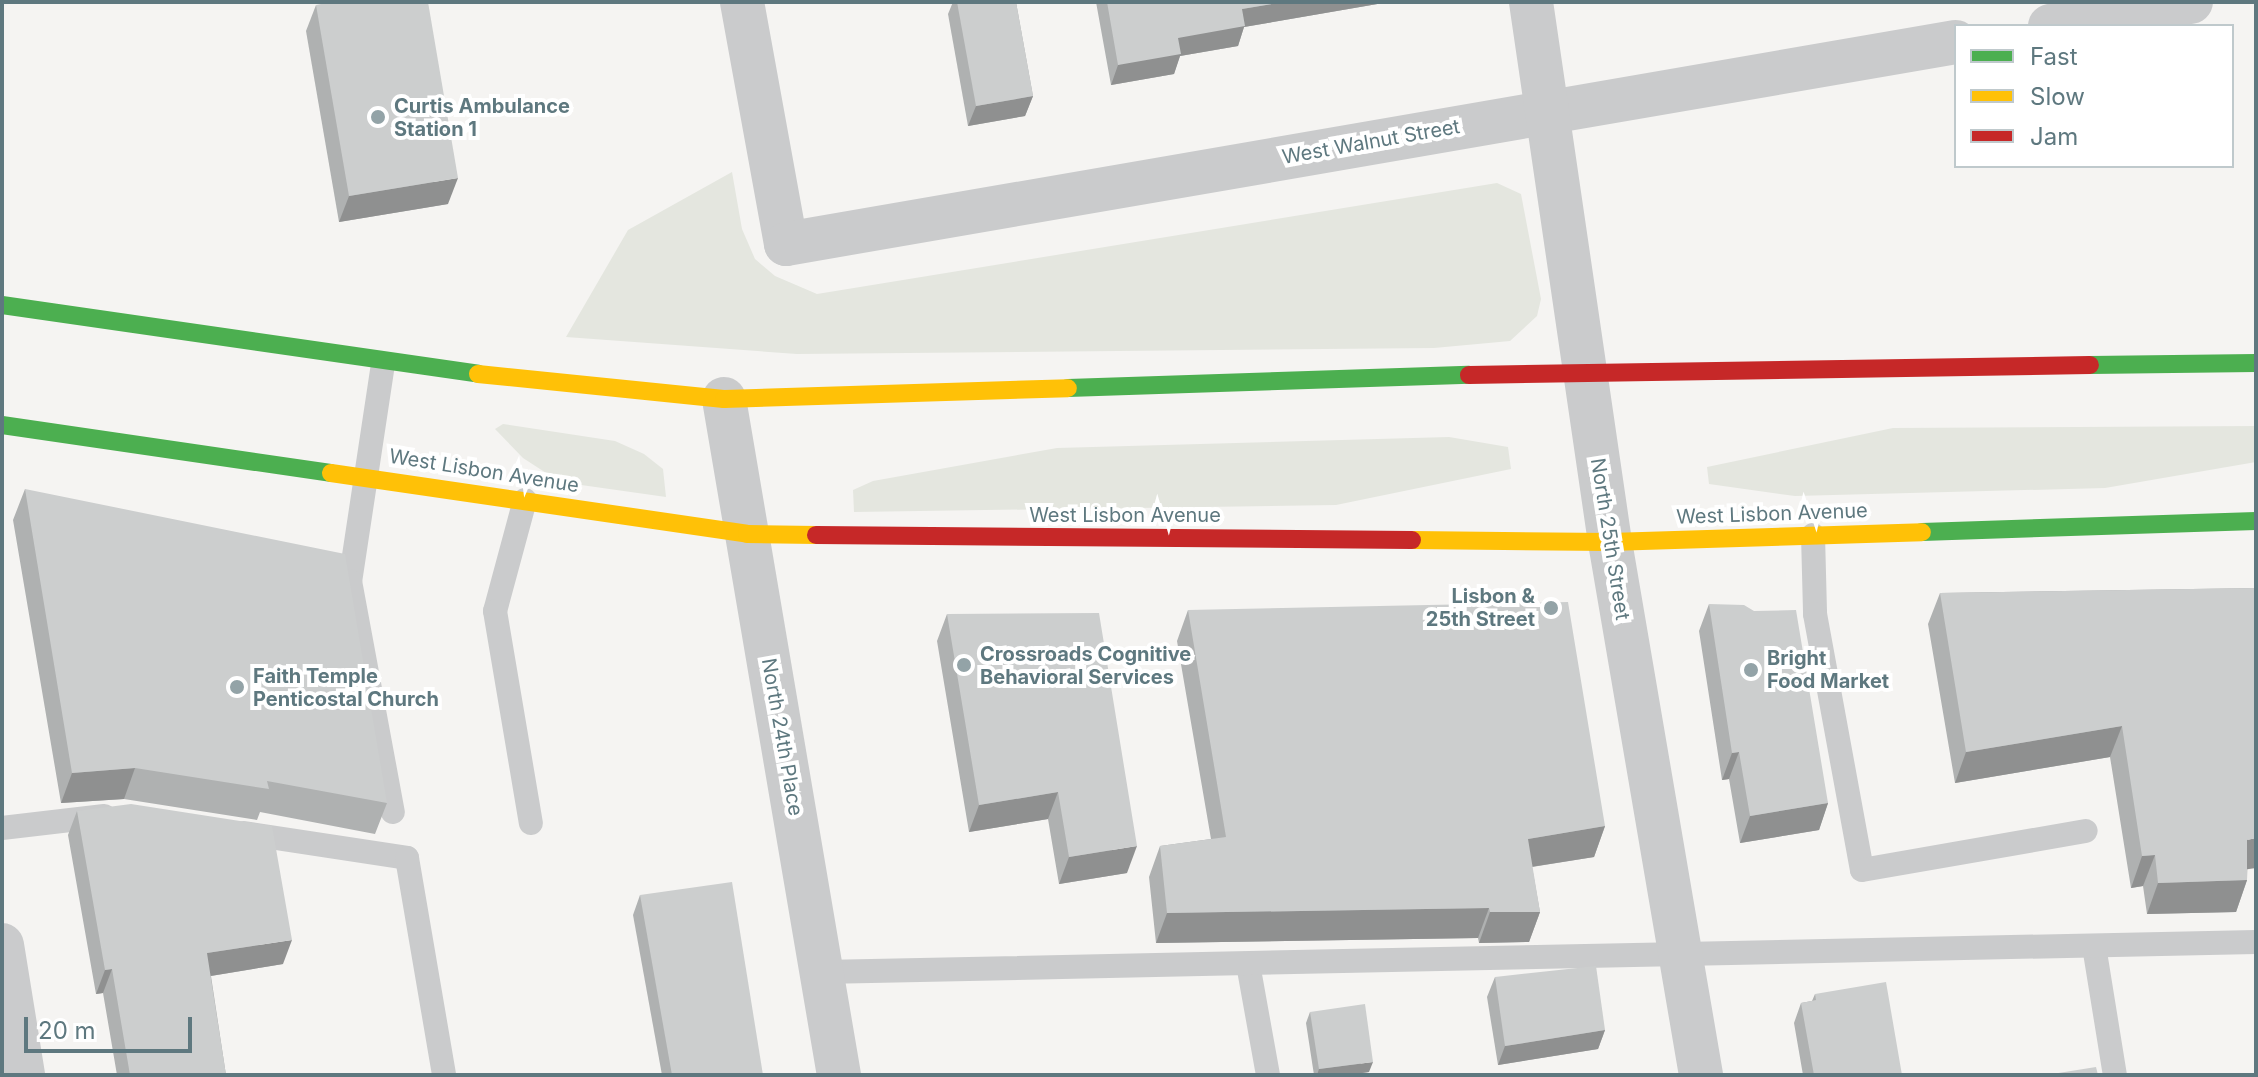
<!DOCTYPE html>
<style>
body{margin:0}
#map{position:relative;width:2258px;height:1077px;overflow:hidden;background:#f5f4f2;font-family:Inter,sans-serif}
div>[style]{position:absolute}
.green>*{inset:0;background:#e4e6df}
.lane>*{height:24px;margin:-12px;padding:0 12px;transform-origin:12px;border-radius:12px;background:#cacbcc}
.street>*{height:44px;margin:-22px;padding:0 22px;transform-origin:22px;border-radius:22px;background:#cacbcc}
.fast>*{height:18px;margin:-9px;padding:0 9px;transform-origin:9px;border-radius:9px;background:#4caf50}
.slow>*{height:18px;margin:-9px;padding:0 9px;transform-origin:9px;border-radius:9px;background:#ffc107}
.jam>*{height:18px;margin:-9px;padding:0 9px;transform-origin:9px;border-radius:9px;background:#c62828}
.wall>*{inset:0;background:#afb1b1}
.shaded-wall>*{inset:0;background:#8f9090}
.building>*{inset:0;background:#cccece}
.dots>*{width:22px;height:22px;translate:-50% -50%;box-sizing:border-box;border:4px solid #fff;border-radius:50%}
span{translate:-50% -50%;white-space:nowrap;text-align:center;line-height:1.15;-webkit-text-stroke:8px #fff;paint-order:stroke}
.poi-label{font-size:20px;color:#5e787f;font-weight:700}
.left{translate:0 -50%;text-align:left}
.right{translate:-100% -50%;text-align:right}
.street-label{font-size:20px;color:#5e787f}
.frame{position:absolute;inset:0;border:4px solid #5e787f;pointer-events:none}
.legend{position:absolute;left:1954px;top:24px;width:280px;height:144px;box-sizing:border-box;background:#fff;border:2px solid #bfc9cc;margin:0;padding:10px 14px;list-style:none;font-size:24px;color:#5e787f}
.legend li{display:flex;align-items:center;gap:16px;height:40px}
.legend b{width:40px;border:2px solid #bfc9cc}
.scale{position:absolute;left:24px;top:1017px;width:168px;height:36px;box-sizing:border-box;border:4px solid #5e787f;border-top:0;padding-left:10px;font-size:24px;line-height:28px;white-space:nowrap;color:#5e787f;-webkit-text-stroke:6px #fff;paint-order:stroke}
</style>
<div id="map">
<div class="green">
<i style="clip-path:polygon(732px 172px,742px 229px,755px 259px,775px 276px,817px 294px,1497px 183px,1521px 194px,1541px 299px,1537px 316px,1510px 341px,1434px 348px,797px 354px,566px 337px,628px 230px)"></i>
<i style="clip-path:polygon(503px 424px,615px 441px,644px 454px,663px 469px,666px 497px,560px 482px,523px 458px,495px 429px)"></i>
<i style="clip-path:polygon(2256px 426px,2256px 462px,2105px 488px,1795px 496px,1709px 484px,1707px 467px,1893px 428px)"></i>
<i style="clip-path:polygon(1449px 437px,1508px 447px,1511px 469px,1336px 505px,854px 512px,853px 490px,873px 481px,1057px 448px)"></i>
</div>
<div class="lane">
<i style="left:383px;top:364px;width:219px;rotate:98.6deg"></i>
<i style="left:350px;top:581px;width:235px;rotate:79.5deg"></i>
<i style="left:525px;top:500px;width:115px;rotate:105.1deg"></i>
<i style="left:495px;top:611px;width:215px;rotate:80.4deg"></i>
<i style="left:1813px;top:535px;width:79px;rotate:88.5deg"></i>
<i style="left:1815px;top:614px;width:260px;rotate:79.6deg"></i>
<i style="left:1862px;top:870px;width:227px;rotate:-9.9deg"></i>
<i style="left:2px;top:828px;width:103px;rotate:-6.7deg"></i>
<i style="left:244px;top:833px;width:165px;rotate:8.7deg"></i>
<i style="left:407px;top:858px;width:220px;rotate:80.3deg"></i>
<i style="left:2094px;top:946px;width:131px;rotate:80.8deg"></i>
<i style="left:1248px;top:964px;width:113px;rotate:79.8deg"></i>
<i style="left:822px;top:972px;width:1434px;rotate:-1.2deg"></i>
</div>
<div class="street">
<i style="left:742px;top:2px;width:246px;rotate:79.7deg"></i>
<i style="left:786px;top:244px;width:1187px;rotate:-9.8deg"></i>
<i style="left:1531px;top:2px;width:546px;rotate:81.68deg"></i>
<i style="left:1610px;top:542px;width:541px;rotate:80.31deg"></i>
<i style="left:2050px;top:26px;width:143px;rotate:-9.7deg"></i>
<i style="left:724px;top:399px;width:686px;rotate:80.35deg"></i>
<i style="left:2px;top:945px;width:132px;rotate:80.8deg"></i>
</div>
<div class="fast">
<i style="left:2px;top:305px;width:481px;rotate:8.2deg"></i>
<i style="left:2090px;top:365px;width:166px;rotate:-0.7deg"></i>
<i style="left:1068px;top:388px;width:401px;rotate:-1.9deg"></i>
<i style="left:2px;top:425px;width:332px;rotate:8.3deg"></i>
<i style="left:1922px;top:532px;width:334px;rotate:-1.9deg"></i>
</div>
<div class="slow">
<i style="left:478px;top:374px;width:247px;rotate:5.8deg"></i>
<i style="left:724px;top:399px;width:344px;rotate:-1.8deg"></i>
<i style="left:331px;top:473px;width:420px;rotate:8.3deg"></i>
<i style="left:747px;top:534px;width:69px;rotate:0.8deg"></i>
<i style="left:1412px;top:540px;width:198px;rotate:0.6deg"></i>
<i style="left:1610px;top:542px;width:312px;rotate:-1.8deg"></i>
</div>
<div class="jam">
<i style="left:1469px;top:375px;width:621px;rotate:-0.92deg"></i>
<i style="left:816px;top:535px;width:596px;rotate:0.48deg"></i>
</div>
<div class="wall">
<i style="clip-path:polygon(953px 2px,1016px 2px,1033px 96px,1025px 116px,968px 126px,948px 14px)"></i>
<i style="clip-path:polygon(1096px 2px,1389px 2px,1244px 27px,1238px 46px,1180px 56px,1174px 74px,1111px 85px)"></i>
<i style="clip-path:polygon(316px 5px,448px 204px,339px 222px,306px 31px)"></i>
<i style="clip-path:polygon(25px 489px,387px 803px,375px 834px,260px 812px,257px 820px,124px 799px,61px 803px,13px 520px)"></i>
<i style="clip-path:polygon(2256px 588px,2247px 880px,2236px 912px,2147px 914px,2143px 886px,2131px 888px,2110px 757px,1955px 783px,1928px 624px,1940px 593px)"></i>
<i style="clip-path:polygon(1709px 604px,1828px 803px,1819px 830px,1740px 843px,1729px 779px,1722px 780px,1699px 631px)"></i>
<i style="clip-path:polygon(1188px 610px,1605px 826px,1594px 857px,1532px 867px,1540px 912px,1529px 942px,1479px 943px,1478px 938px,1156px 943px,1149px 877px,1160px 846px,1211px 839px,1177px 641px)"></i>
<i style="clip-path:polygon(947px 614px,1127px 873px,1059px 884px,1048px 819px,969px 832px,937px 641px)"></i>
<i style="clip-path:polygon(77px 811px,283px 964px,211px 976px,226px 1075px,117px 1075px,103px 993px,96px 994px,68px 835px)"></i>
<i style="clip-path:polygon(640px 895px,763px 1075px,662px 1075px,633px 915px)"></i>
<i style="clip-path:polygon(1495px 977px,1605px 1030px,1598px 1049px,1498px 1065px,1487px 997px)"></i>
<i style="clip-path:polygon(1815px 994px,1902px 1075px,1803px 1075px,1794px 1023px,1801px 1003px,1812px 1001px)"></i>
<i style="clip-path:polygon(1310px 1012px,1369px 1072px,1348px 1075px,1314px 1075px,1306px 1023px)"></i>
</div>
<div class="shaded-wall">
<i style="clip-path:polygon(1284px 2px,1389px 2px,1244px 27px,1238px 46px,1180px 56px,1174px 74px,1111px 85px,1118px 65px,1242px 9px)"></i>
<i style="clip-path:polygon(1033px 96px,1025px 116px,968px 126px,976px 106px)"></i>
<i style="clip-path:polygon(458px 178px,448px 204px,339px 222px,349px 196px)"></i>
<i style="clip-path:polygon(2122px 726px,2110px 757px,1955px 783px,1966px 752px)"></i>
<i style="clip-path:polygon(1739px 752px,1729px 779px,1722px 780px,1732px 753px)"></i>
<i style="clip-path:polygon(135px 768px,124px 799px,61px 803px,72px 773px)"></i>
<i style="clip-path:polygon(1058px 792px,1048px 819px,969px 832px,979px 805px)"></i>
<i style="clip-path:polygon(1828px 803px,1819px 830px,1740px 843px,1750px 816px)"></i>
<i style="clip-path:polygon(1605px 826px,1594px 857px,1517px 869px,1528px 839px)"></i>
<i style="clip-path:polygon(2256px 838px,2256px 868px,2235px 871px,2247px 840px)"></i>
<i style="clip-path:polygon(1137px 846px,1127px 873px,1059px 884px,1069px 857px)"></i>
<i style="clip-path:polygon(2155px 855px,2143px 886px,2131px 888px,2142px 856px)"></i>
<i style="clip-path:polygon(2247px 880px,2236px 912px,2147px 914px,2158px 883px)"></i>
<i style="clip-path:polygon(1489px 908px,1478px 938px,1156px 943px,1167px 913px)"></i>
<i style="clip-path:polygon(1490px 912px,1540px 912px,1529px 942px,1479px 943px)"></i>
<i style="clip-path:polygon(292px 940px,283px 964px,198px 978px,207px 953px)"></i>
<i style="clip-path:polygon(112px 969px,103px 993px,96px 994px,105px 970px)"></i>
<i style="clip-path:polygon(1605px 1030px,1598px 1049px,1498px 1065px,1505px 1046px)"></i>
<i style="clip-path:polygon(1373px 1062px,1369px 1072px,1348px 1075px,1317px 1075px,1319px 1069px)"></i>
</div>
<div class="building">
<i style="clip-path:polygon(331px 2px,428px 2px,458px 178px,349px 196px,316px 5px)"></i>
<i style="clip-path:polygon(957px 2px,1016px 2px,1033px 96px,976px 106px)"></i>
<i style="clip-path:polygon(1107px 2px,1284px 2px,1242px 9px,1245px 26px,1178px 38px,1181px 54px,1118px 65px)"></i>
<i style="clip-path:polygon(25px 489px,345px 554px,387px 803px,267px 781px,269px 789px,135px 768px,72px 773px)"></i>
<i style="clip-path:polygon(2256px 588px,2256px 838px,2247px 840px,2247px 880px,2158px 883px,2155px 855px,2142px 856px,2122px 726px,1966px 752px,1940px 593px)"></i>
<i style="clip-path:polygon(1568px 602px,1605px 826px,1528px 839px,1540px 912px,1490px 912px,1489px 908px,1167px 913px,1160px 846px,1226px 837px,1188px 610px)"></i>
<i style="clip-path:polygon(1709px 604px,1744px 605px,1754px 611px,1796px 610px,1828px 803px,1750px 816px,1739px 752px,1732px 753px)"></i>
<i style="clip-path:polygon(1099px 613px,1137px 846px,1069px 857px,1058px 792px,979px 805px,947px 614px)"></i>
<i style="clip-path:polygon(131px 804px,272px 826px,292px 940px,207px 953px,226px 1075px,130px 1075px,112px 969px,105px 970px,77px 811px)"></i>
<i style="clip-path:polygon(732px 882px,763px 1075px,672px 1075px,640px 895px)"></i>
<i style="clip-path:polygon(1596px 966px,1605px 1030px,1505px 1046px,1495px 977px)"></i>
<i style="clip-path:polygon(1886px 982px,1902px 1075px,1814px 1075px,1801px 1003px,1816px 1000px,1815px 994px)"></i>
<i style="clip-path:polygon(1365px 1004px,1373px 1062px,1319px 1069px,1310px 1012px)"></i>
<i style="clip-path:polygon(2096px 1067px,2098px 1075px,2046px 1075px)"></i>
</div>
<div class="dots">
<i style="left:378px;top:117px;background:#93a3a7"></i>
<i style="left:1551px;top:608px;background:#93a3a7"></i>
<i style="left:964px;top:665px;background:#93a3a7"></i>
<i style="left:1751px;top:670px;background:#93a3a7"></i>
<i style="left:237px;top:687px;background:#93a3a7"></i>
</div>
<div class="poi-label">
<span class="left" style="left:394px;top:118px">Curtis Ambulance<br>Station 1</span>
<span class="right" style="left:1535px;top:608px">Lisbon &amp;<br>25th Street</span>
<span class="left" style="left:980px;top:666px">Crossroads Cognitive<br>Behavioral Services</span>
<span class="left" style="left:1767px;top:670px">Bright<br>Food Market</span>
<span class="left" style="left:253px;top:688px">Faith Temple<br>Penticostal Church</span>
</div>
<div class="street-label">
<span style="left:1371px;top:142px;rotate:-10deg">West Walnut Street</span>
<span style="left:484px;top:471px;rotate:9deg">West Lisbon Avenue</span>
<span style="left:1772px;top:514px;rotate:-2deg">West Lisbon Avenue</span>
<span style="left:1125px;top:515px">West Lisbon Avenue</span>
<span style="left:1610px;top:539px;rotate:81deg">North 25th Street</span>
<span style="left:782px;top:737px;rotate:80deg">North 24th Place</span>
</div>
<div class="frame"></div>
<ul class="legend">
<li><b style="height:10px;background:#4caf50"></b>Fast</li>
<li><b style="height:10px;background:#ffc107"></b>Slow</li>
<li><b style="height:10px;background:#c62828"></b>Jam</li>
</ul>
<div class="scale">20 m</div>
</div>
